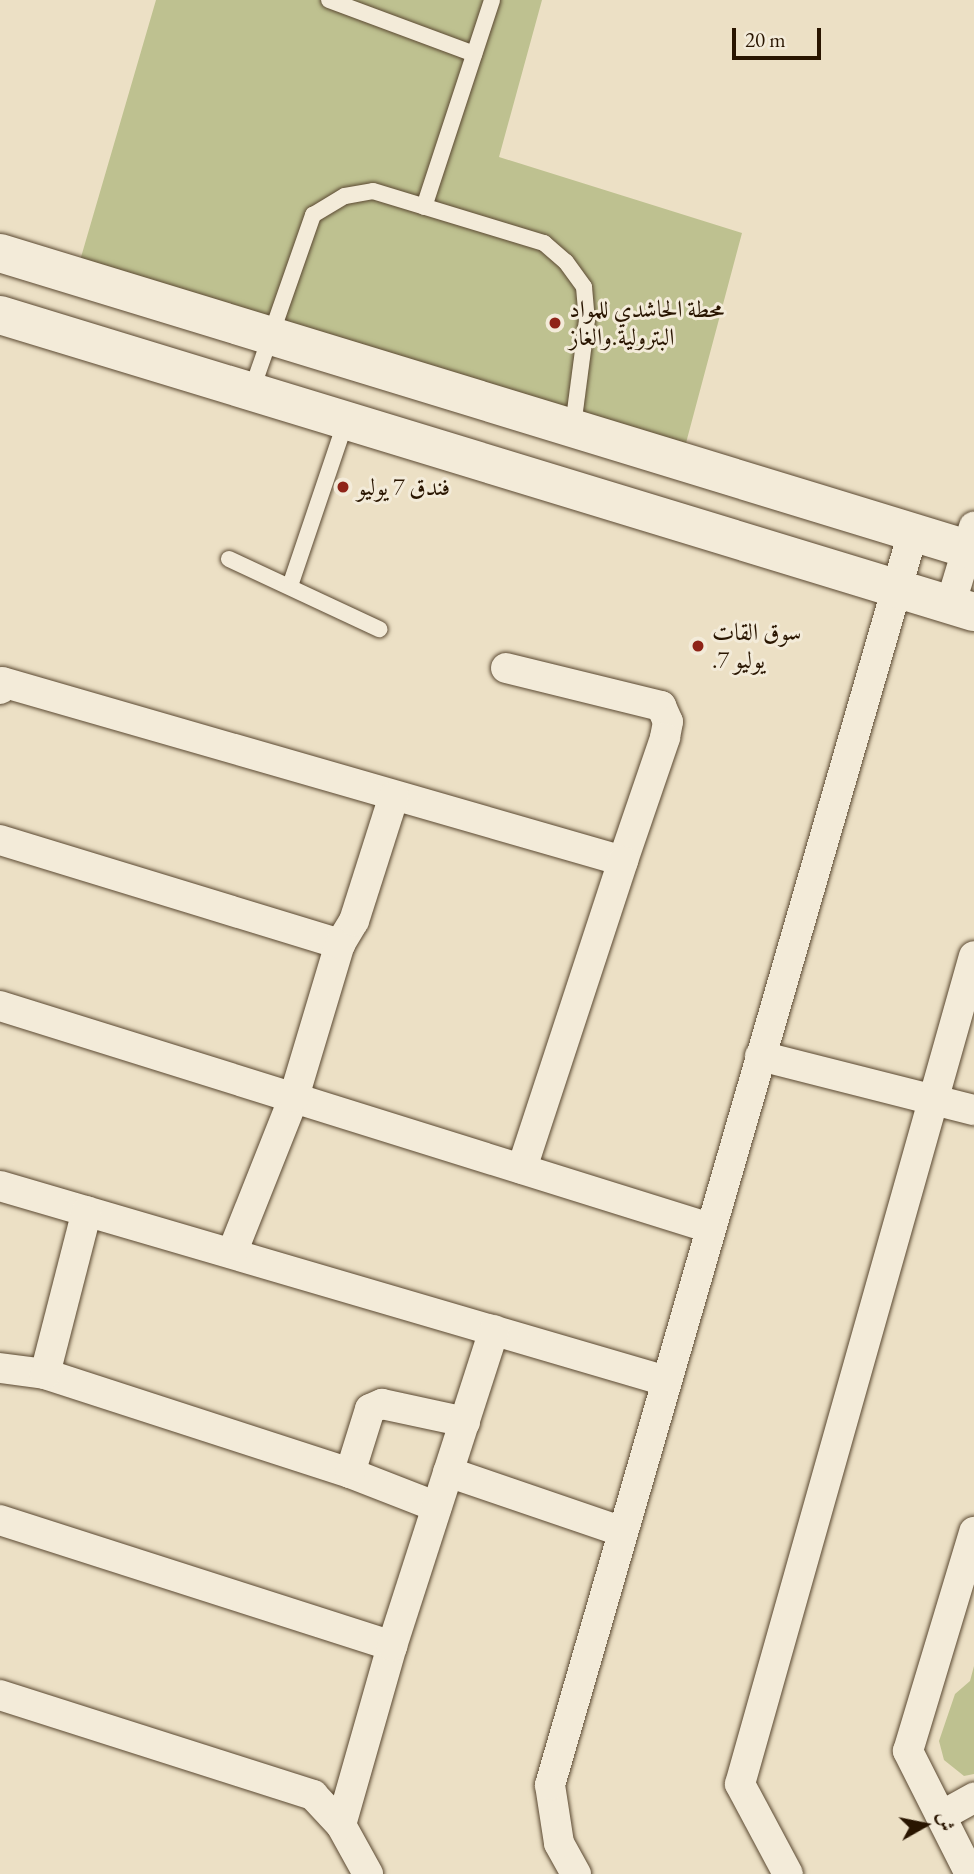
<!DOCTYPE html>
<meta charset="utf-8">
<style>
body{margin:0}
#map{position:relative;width:974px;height:1874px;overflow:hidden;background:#ece0c5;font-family:"EB Garamond",Amiri,serif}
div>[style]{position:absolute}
.green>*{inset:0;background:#bec190}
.roads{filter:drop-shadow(0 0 2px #5a4831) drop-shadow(0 0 2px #5a4831)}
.lane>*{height:16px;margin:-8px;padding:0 8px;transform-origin:8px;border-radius:8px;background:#f3ebd9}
.street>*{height:30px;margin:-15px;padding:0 15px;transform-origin:15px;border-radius:15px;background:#f3ebd9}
.secondary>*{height:38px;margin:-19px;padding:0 19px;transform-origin:19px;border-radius:19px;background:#f3ebd9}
.dots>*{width:19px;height:19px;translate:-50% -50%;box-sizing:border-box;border:4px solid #f3ebd9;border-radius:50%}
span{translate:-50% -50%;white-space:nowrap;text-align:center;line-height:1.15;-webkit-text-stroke:6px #f3ebd9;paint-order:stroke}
.poi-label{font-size:24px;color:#291500}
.left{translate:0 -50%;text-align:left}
.north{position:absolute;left:890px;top:1790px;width:70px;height:70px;-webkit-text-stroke:5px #f3ebd9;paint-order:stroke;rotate:81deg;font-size:19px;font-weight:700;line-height:28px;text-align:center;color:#291500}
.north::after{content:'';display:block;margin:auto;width:24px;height:32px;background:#291500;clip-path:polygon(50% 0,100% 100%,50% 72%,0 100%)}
.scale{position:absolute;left:732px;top:28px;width:89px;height:32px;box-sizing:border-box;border:4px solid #291500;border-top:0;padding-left:9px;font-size:21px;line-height:24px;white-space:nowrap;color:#291500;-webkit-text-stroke:5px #f3ebd9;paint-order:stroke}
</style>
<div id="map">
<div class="green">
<i style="clip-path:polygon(156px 0,542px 0,499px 157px,742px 233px,686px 443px,79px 264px)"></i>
<i style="clip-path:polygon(974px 1666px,974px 1774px,964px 1776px,944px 1760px,939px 1741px,955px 1694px,970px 1681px)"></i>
</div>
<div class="roads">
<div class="lane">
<i style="left:329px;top:0;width:155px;rotate:20.4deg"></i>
<i style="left:424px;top:207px;width:218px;rotate:-71.8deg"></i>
<i style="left:251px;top:392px;width:188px;rotate:-70.7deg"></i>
<i style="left:313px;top:215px;width:37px;rotate:-31deg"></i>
<i style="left:345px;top:196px;width:28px;rotate:-10deg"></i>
<i style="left:373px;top:191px;width:179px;rotate:16.9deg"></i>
<i style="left:544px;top:243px;width:29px;rotate:41deg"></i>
<i style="left:566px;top:262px;width:31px;rotate:54deg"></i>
<i style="left:584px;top:287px;width:33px;rotate:85deg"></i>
<i style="left:587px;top:320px;width:107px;rotate:97.5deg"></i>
<i style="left:229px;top:559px;width:166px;rotate:25deg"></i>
<i style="left:290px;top:586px;width:174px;rotate:-71.3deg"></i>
</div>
<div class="street">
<i style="left:950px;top:606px;width:83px;rotate:-73.1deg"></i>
<i style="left:506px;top:668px;width:160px;rotate:13.8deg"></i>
<i style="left:661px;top:706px;width:17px;rotate:66deg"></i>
<i style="left:668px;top:722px;width:16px;rotate:101deg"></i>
<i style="left:665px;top:738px;width:130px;rotate:108.9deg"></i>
<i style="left:0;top:689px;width:7px;rotate:-74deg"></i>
<i style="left:2px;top:682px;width:646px;rotate:16.08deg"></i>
<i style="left:623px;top:861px;width:324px;rotate:108.2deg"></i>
<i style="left:0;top:840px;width:356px;rotate:17deg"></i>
<i style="left:0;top:1006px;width:744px;rotate:17.36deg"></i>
<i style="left:760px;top:1056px;width:221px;rotate:14.2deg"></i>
<i style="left:0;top:1186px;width:694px;rotate:16.32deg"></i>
<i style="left:232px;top:1253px;width:168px;rotate:-68.3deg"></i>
<i style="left:294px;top:1097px;width:160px;rotate:-73.3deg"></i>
<i style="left:340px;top:944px;width:27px;rotate:-59deg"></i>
<i style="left:354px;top:921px;width:131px;rotate:-72.3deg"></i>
<i style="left:0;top:1368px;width:45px;rotate:7.6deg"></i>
<i style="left:45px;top:1374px;width:321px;rotate:18deg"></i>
<i style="left:350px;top:1473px;width:93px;rotate:21.3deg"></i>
<i style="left:45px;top:1374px;width:168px;rotate:-75.6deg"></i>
<i style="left:448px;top:1472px;width:185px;rotate:18.9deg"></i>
<i style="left:350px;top:1473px;width:67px;rotate:-72.6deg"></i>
<i style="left:370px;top:1409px;width:13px;rotate:-23deg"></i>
<i style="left:382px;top:1404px;width:85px;rotate:12.2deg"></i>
<i style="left:0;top:1520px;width:412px;rotate:17.8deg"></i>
<i style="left:0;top:1695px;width:329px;rotate:17.7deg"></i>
<i style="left:313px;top:1795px;width:41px;rotate:47deg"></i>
<i style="left:341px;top:1825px;width:56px;rotate:61.1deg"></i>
<i style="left:941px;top:1816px;width:38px;rotate:-29deg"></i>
<i style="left:341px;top:1825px;width:186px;rotate:-74.1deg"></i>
<i style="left:392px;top:1646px;width:332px;rotate:-72.1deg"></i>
<i style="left:576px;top:1874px;width:35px;rotate:-119deg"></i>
<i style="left:559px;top:1843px;width:59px;rotate:-98.8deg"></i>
<i style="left:550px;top:1785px;width:1305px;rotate:-73.84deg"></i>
<i style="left:788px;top:1874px;width:102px;rotate:-118.1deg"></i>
<i style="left:740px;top:1784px;width:860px;rotate:-74.22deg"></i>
<i style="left:970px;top:1874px;width:138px;rotate:-116.8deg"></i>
<i style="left:908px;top:1751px;width:229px;rotate:-73.2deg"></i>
</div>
<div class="secondary">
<i style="left:0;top:253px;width:1019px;rotate:17.01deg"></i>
<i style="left:0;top:315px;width:1018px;rotate:16.96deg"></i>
</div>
</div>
<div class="dots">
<i style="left:555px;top:323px;background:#8f2418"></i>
<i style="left:343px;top:487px;background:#8f2418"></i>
<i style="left:698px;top:646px;background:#8f2418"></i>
</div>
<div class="poi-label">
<span class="left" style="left:569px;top:323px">محطة الحاشدي للمواد<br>البترولية.والغاز</span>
<span class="left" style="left:357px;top:487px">فندق 7 يوليو</span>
<span class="left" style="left:712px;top:646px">سوق القات<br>.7 يوليو</span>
</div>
<div class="north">ش</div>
<div class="scale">20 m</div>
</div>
